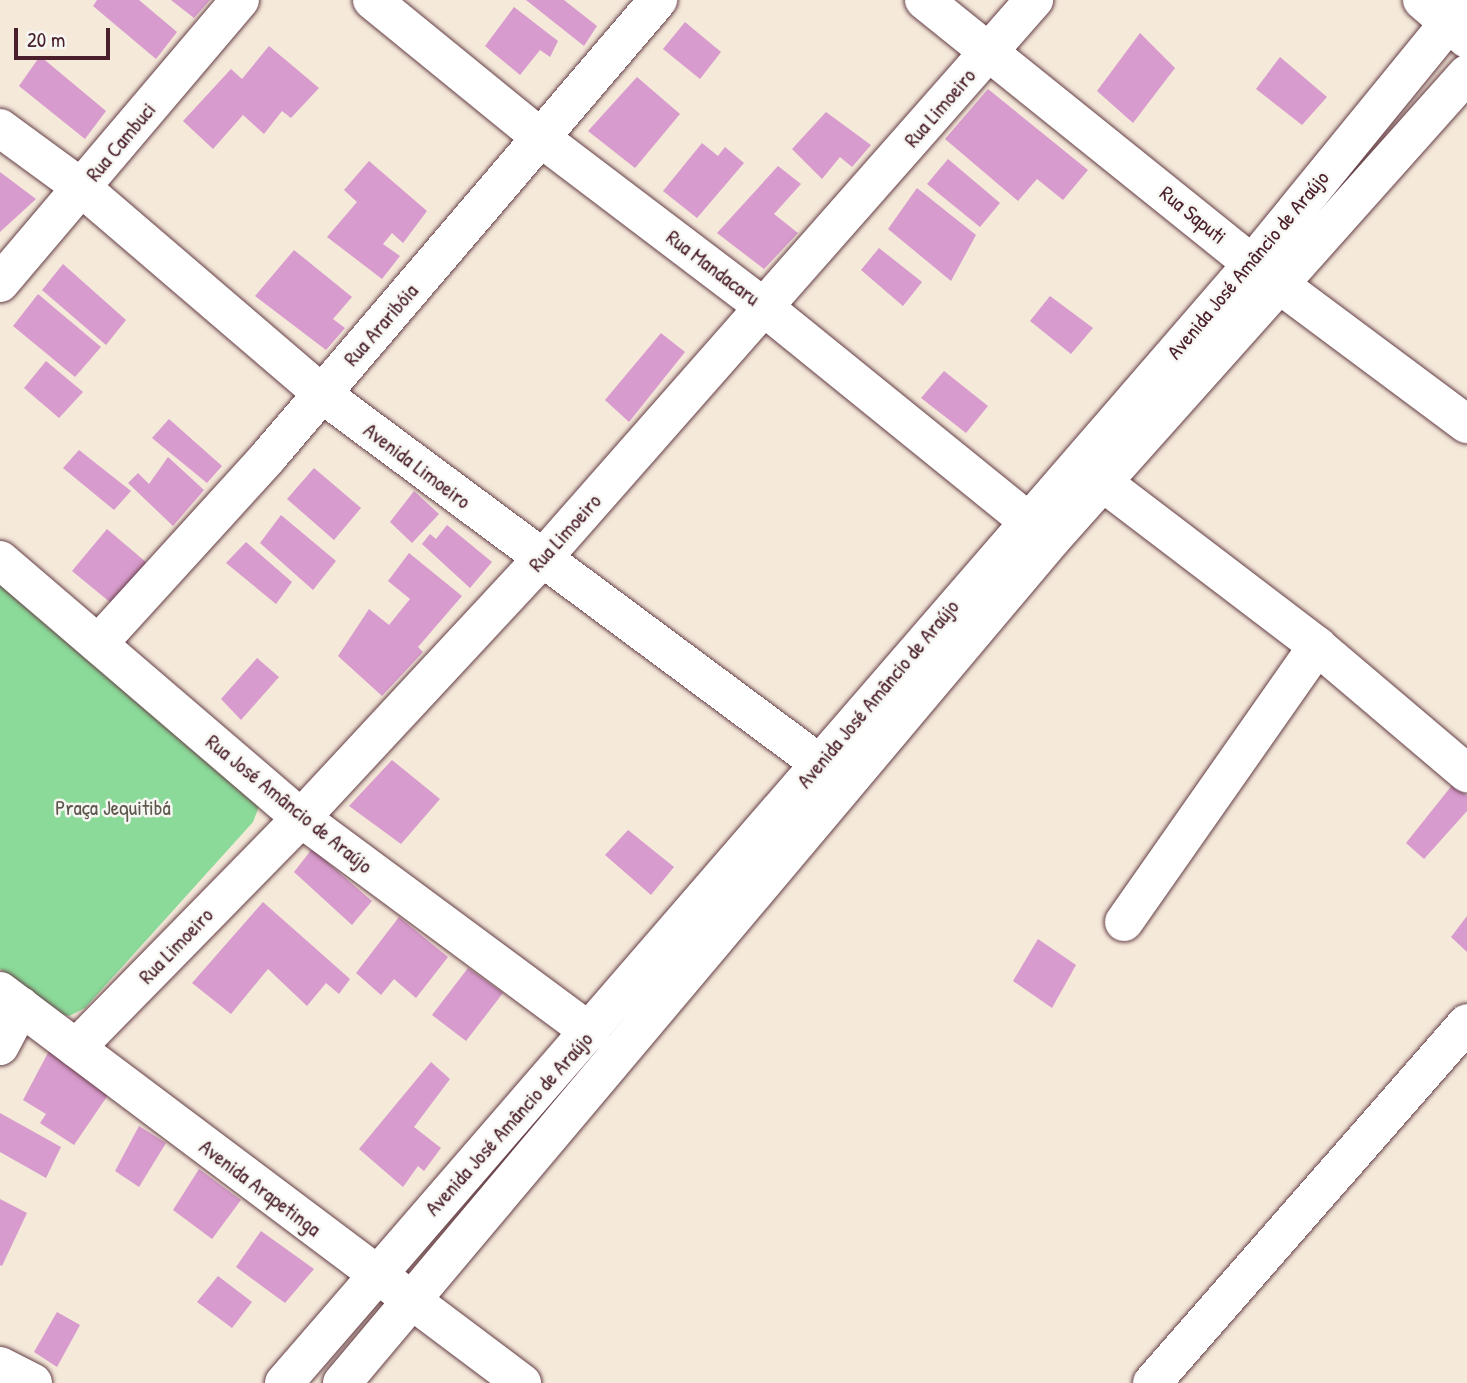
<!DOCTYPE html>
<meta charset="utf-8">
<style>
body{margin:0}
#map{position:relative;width:1467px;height:1383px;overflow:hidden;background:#f5e9da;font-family:"Patrick Hand",sans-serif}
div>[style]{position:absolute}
.green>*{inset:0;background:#8bda99}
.building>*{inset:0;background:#d79bcd}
.roads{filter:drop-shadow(0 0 2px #643d45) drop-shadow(0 0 2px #643d45)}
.minor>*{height:38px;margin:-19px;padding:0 19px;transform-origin:19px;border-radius:19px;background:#fff}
span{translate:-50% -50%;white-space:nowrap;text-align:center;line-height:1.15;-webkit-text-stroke:5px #f6f6f2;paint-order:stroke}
.street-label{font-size:21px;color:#4a1f2b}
.park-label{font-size:21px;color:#5e574c}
.scale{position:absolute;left:14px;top:28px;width:96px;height:32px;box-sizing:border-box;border:4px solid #4a1f2b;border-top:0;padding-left:9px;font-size:21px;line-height:24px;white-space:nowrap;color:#4a1f2b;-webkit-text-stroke:5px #f6f6f2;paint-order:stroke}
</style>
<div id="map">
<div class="green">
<i style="clip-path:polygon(0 574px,263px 796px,253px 822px,85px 1008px,69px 1016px,58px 1013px,0 969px)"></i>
</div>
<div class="building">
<i style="clip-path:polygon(97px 0,139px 0,177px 32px,156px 59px,93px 6px)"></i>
<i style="clip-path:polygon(171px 0,210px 0,194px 18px)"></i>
<i style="clip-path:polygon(526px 0,564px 0,597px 26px,584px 46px)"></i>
<i style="clip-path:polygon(514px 7px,558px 41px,550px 57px,540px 50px,520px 75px,485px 46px)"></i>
<i style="clip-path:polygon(685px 22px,721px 52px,700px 79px,663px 49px)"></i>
<i style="clip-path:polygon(1140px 33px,1175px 68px,1133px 123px,1097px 91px)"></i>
<i style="clip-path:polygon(269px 46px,319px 88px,291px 118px,282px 111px,264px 134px,243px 115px,213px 149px,183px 121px,231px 69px,242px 79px)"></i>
<i style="clip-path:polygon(40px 56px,106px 111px,85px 139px,19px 86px)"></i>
<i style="clip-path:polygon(1280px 57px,1327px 97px,1302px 125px,1256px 89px)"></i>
<i style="clip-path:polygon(637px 77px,680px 114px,635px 168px,588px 131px)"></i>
<i style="clip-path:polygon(988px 89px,1088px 170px,1063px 200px,1037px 179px,1018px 201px,945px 139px)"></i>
<i style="clip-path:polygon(826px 112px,871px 145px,852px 167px,840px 157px,822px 179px,792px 149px)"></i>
<i style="clip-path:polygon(702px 143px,718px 156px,725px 147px,744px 163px,697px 218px,663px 191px)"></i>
<i style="clip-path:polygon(948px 159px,1000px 203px,980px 227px,927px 184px)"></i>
<i style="clip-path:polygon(369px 161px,427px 211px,403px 243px,392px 233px,383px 244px,400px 256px,382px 279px,327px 237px,357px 202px,344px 190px)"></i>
<i style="clip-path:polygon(778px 166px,801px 184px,774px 214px,798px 233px,764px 269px,717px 233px)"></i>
<i style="clip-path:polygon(0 172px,36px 199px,0 232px)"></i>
<i style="clip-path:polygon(917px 188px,976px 235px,951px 281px,888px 229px)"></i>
<i style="clip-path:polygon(879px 248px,922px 282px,903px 306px,861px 270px)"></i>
<i style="clip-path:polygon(294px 250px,352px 297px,333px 319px,345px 328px,326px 350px,255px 296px)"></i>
<i style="clip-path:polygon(63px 264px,126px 320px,106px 345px,42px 290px)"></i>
<i style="clip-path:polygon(38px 294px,101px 347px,75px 377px,13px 326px)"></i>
<i style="clip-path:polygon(1050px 296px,1093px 328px,1071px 354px,1030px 321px)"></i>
<i style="clip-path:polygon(661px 333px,685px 352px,629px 422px,605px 400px)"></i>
<i style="clip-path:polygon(46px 361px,83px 392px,59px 418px,24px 388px)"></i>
<i style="clip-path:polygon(944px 371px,988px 406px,966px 433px,921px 398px)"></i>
<i style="clip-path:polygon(169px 419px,222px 466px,207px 483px,152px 438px)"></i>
<i style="clip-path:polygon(79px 450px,131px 491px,114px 510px,63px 468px)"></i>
<i style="clip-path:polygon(168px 457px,204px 490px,173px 526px,128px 483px,138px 473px,149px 484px)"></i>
<i style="clip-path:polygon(314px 468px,361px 508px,334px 540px,287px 499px)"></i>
<i style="clip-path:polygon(414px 491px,439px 514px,412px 543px,390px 522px)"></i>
<i style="clip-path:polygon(281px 515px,336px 561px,313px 590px,260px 543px)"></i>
<i style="clip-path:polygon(447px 525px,492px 562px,470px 588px,422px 544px,430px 534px,436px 539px)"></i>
<i style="clip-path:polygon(107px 529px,147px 563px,111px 603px,72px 571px)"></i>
<i style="clip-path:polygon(246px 542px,292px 582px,276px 604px,226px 563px)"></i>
<i style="clip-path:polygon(409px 553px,462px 596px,418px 647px,423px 652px,382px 696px,338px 656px,369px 609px,389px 625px,410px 599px,388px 581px)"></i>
<i style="clip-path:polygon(257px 658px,279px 677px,241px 720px,221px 699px)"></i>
<i style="clip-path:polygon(392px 760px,440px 799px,401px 844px,349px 806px)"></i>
<i style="clip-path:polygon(1453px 784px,1467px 796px,1467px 811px,1424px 859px,1406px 843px)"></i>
<i style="clip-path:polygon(628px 830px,674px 867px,651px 895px,605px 855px)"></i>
<i style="clip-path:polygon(312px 849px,372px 901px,352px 925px,294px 872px)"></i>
<i style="clip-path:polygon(263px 902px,350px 979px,339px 994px,326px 983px,307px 1006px,268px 969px,231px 1014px,192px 983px)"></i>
<i style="clip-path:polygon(1467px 916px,1467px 952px,1451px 937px)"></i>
<i style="clip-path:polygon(399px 917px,448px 957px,416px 998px,394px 979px,381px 995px,356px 973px)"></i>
<i style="clip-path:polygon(1038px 939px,1076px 965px,1052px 1008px,1013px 981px)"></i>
<i style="clip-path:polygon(468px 968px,503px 993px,466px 1041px,432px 1015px)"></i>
<i style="clip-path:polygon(49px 1051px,108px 1095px,74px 1145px,40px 1123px,46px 1114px,23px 1100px)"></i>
<i style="clip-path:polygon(431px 1062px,450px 1079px,414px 1127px,441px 1148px,424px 1171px,418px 1166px,403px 1187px,359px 1149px)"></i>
<i style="clip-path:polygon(0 1113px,61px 1147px,46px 1178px,0 1152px)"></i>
<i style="clip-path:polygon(139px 1126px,166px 1143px,139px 1187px,115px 1171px)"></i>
<i style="clip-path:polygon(199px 1169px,241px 1200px,212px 1239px,173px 1210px)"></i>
<i style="clip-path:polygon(0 1199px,27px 1213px,2px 1266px,0 1265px)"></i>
<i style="clip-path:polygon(261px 1231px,314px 1269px,285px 1303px,236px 1267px)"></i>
<i style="clip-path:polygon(218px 1276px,252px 1302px,232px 1328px,197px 1302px)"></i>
<i style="clip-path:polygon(57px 1312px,80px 1325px,57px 1367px,34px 1352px)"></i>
</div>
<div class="roads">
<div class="minor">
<i style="left:372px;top:0;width:218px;rotate:39.2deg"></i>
<i style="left:541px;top:138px;width:281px;rotate:37.2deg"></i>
<i style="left:765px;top:308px;width:363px;rotate:39deg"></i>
<i style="left:924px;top:0;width:421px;rotate:38.8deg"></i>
<i style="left:1252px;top:264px;width:268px;rotate:36.7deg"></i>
<i style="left:1422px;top:0;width:60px;rotate:40.9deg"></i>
<i style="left:0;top:128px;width:102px;rotate:36.2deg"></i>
<i style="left:82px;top:188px;width:316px;rotate:40.6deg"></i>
<i style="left:322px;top:394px;width:644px;rotate:36.6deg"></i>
<i style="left:0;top:283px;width:371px;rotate:-49.7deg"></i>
<i style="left:1085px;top:469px;width:292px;rotate:37.3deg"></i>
<i style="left:1317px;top:646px;width:197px;rotate:40.3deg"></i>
<i style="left:0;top:560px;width:396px;rotate:40.6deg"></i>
<i style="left:301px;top:818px;width:360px;rotate:36.5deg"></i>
<i style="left:98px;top:644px;width:253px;rotate:-47.7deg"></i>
<i style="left:268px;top:457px;width:601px;rotate:-49.52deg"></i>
<i style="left:1124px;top:922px;width:337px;rotate:-55deg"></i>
<i style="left:0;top:991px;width:653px;rotate:36.91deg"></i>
<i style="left:0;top:1046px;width:45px;rotate:-62.3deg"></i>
<i style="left:76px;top:1048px;width:322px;rotate:-45.6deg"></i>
<i style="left:301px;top:818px;width:354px;rotate:-47.1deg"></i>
<i style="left:542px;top:559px;width:745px;rotate:-48.65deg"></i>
<i style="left:0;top:1366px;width:37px;rotate:27deg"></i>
<i style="left:284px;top:1383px;width:1480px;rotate:-49.14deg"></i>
<i style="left:1252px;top:264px;width:340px;rotate:-50.8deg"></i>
<i style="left:342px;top:1383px;width:1103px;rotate:-49.93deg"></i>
<i style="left:1052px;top:539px;width:623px;rotate:-48.25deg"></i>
<i style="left:1152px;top:1383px;width:478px;rotate:-48.8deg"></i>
</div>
</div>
<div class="street-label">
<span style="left:940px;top:108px;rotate:-49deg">Rua Limoeiro</span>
<span style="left:121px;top:142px;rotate:-50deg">Rua Cambuci</span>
<span style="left:1193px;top:215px;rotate:39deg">Rua Saputi</span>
<span style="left:1248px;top:265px;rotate:-50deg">Avenida José Amâncio de Araújo</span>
<span style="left:713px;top:268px;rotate:37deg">Rua Mandacaru</span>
<span style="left:381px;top:325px;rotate:-49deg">Rua Araribóia</span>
<span style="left:417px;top:466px;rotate:37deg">Avenida Limoeiro</span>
<span style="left:565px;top:533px;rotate:-48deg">Rua Limoeiro</span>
<span style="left:878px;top:694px;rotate:-50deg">Avenida José Amâncio de Araújo</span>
<span style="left:289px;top:804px;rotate:39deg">Rua José Amâncio de Araújo</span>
<span style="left:176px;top:946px;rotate:-46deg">Rua Limoeiro</span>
<span style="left:509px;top:1124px;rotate:-48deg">Avenida José Amâncio de Araújo</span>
<span style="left:260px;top:1188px;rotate:37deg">Avenida Arapetinga</span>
</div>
<div class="park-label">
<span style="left:113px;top:808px">Praça Jequitibá</span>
</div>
<div class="scale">20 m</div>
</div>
